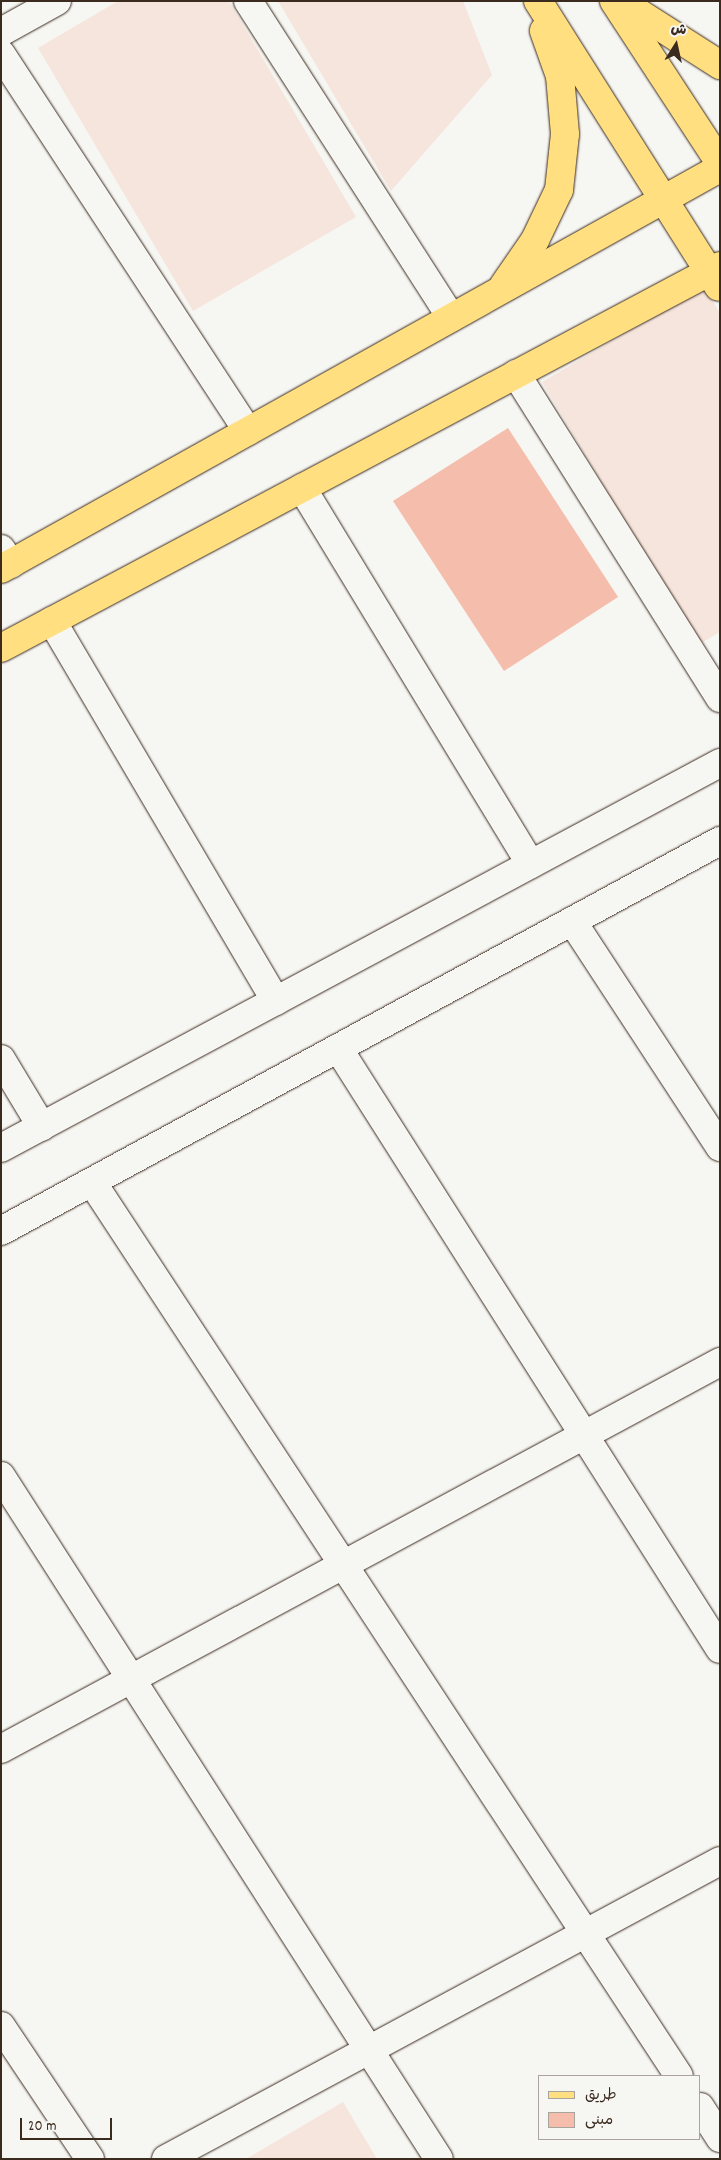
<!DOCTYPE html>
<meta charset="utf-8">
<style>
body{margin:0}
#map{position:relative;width:721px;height:2160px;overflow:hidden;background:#f6f6f2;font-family:Dekko,"Playpen Sans Arabic",sans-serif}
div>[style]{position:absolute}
.built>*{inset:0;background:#f6e5dd}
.building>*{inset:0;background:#f5bdab}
.roads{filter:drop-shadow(0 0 1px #3b2a1e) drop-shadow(0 0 1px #3b2a1e)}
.minor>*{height:28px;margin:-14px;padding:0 14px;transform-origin:14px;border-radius:14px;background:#f6f6f2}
.major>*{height:28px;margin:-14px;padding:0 14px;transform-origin:14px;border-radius:14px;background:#ffdf80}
span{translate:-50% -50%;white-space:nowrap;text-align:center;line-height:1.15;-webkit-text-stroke:5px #f6f6f2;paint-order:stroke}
.frame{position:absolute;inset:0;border:2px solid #3b2a1e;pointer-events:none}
.legend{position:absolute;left:538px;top:2075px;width:162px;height:65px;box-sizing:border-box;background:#f6f6f2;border:1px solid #aba49d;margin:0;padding:6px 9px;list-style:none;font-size:15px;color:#3b2a1e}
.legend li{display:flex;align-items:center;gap:10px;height:25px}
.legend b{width:25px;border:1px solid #aba49d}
.north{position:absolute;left:651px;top:20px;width:50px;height:50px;-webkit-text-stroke:4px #f6f6f2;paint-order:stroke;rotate:10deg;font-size:14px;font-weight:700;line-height:20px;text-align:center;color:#3b2a1e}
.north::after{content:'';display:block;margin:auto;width:18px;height:22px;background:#3b2a1e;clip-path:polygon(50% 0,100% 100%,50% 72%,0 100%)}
.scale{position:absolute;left:20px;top:2118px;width:92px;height:22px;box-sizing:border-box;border:2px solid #3b2a1e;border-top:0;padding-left:6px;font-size:15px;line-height:18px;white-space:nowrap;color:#3b2a1e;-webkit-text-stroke:4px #f6f6f2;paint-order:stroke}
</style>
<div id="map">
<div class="built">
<i style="clip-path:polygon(118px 1px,229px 1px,356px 217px,193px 311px,38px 48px)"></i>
<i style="clip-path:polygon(278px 1px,463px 1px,492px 75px,391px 191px)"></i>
<i style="clip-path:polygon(704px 287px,720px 313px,720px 632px,698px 645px,542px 382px)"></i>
<i style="clip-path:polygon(343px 2102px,377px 2159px,246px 2159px)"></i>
</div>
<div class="building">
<i style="clip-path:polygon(508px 428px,618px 597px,504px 671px,393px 501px)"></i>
</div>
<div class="roads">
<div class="minor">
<i style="left:248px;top:1px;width:376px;rotate:57.3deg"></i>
<i style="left:1px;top:32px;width:64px;rotate:-29deg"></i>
<i style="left:1px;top:54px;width:451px;rotate:56.8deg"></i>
<i style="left:516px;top:374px;width:383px;rotate:57.8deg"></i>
<i style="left:302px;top:488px;width:440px;rotate:58.7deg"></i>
<i style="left:1px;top:549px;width:18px;rotate:56deg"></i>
<i style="left:52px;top:621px;width:441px;rotate:59.5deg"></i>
<i style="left:572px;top:921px;width:270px;rotate:56.8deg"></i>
<i style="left:338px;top:1048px;width:712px;rotate:57.56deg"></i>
<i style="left:1px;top:1059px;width:79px;rotate:58.9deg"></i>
<i style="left:1px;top:1148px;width:816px;rotate:-28.17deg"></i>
<i style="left:92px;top:1182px;width:1069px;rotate:56.71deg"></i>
<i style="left:1px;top:1231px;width:818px;rotate:-28.48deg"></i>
<i style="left:1px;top:1476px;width:811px;rotate:57.33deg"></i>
<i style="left:1px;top:1749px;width:817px;rotate:-28.29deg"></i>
<i style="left:1px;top:2026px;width:160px;rotate:56.2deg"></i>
<i style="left:700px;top:2107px;width:37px;rotate:57deg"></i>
<i style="left:166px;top:2159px;width:629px;rotate:-28.28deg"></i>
</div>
<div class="major">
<i style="left:538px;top:1px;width:338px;rotate:57.7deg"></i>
<i style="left:614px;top:1px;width:194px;rotate:56.8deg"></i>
<i style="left:620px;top:1px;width:119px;rotate:32.6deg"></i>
<i style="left:504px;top:285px;width:55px;rotate:-55.4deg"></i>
<i style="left:535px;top:240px;width:55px;rotate:-64.4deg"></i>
<i style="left:559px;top:190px;width:56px;rotate:-83.9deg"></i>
<i style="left:565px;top:134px;width:58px;rotate:-94.9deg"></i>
<i style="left:560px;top:76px;width:48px;rotate:-109.6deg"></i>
<i style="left:1px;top:569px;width:823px;rotate:-29.15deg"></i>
<i style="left:1px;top:648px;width:814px;rotate:-27.98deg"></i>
</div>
</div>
<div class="frame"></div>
<ul class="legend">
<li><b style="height:6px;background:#ffdf80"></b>طريق</li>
<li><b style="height:14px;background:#f5bdab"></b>مبنى</li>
</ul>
<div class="north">ش</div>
<div class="scale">20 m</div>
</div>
